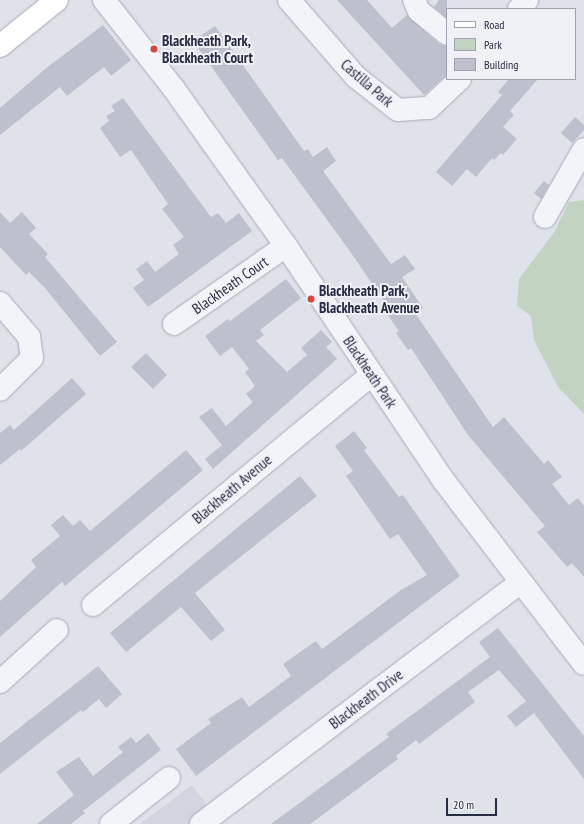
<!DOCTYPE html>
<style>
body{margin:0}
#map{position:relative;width:584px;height:824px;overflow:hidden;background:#e0e2ea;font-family:"PT Sans Narrow",sans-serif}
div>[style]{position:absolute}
.built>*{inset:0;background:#d2d4df}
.green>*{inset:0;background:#c2d4c1}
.building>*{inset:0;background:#bdc0cd}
.roads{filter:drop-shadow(0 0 1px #a8abb8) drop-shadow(0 0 1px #a8abb8)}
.minor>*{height:22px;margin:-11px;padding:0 11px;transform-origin:11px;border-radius:11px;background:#f3f4f8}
.major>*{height:22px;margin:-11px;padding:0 11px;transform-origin:11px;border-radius:11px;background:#fff}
.dots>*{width:11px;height:11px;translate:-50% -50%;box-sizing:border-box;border:2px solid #f0f1f7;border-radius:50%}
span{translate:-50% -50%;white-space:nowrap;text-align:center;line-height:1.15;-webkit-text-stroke:4px #f0f1f7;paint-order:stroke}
.poi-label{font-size:15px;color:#272c43;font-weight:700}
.left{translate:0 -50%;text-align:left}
.street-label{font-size:15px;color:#272c43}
.legend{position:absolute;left:446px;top:8px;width:130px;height:72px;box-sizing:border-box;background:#f0f1f7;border:1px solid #a0a2af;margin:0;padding:5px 7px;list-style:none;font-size:12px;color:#272c43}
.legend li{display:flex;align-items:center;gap:8px;height:20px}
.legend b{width:20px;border:1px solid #a0a2af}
.scale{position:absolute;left:446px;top:798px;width:51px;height:18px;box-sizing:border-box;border:2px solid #272c43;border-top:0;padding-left:5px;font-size:12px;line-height:14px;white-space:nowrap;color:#272c43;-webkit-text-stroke:3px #f0f1f7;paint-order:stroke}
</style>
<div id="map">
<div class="built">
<i style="clip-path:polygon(192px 785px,221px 824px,140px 824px)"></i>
</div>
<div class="green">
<i style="clip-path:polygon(584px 200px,584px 414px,558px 387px,534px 340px,531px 316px,517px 306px,519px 279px,555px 231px,569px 202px)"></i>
</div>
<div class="building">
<i style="clip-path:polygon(337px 0,367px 0,392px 28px,407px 15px,439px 44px,447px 46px,447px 74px,424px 95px)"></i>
<i style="clip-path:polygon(439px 0,447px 0,447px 18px,434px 7px)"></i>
<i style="clip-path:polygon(103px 25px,131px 60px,111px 76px,104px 67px,67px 96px,60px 87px,0 135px,0 108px,45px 69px)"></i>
<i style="clip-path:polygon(215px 26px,304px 151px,308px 149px,313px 157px,327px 147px,336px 161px,323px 171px,391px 264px,405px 255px,415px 269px,402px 277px,423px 308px,415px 313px,493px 427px,504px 417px,544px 464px,548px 460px,562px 477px,552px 484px,569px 505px,578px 498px,584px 506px,584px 577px,572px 563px,567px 567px,537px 532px,545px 526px,468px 435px,411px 348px,408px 350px,396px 333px,399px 331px,382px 307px,386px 304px,349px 250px,282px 158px,278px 160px,193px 41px)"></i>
<i style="clip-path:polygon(509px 79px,538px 79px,510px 111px,514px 115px,503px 127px,517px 139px,503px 155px,501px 153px,494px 160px,492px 158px,476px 177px,467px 169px,452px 186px,436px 172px,502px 95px,498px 92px)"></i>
<i style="clip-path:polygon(123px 98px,211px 217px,218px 213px,226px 223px,239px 213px,252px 231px,148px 307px,133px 288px,144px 280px,136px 269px,147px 261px,155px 272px,179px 254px,173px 245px,184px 237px,162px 209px,168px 204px,131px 150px,120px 157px,100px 128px,109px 121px,106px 116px,115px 111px,111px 106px)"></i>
<i style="clip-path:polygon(575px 117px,584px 125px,584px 130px,572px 143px,561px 133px)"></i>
<i style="clip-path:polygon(544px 181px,549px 185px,541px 199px,534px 193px)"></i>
<i style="clip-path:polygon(0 212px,10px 223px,22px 212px,36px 228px,29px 234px,48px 254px,45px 257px,117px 342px,100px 356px,45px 288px,29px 272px,26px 275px,0 247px)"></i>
<i style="clip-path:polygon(286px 279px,301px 298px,260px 330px,264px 335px,256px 341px,287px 372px,307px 355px,301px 348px,321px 330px,332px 342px,326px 347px,337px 359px,213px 469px,205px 459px,222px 445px,199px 417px,212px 408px,226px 426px,253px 402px,246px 394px,255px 386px,245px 372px,249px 369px,232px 347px,220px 356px,205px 336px,228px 319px,230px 321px)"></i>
<i style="clip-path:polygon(146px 353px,167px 375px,153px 389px,131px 367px)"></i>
<i style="clip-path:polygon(72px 378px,86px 394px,21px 451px,20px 449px,0 465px,0 433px,10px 425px,14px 430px)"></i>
<i style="clip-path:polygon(354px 431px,367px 448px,364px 450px,399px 497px,403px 495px,460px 576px,196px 776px,176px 749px,211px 723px,208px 719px,242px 697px,249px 707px,291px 676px,283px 664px,316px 641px,322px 649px,401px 590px,427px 575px,398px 534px,390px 539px,346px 476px,353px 471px,335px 446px)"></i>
<i style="clip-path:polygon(186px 450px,203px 470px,65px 586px,62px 582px,0 637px,0 601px,36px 567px,31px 560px,60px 536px,51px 525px,63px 515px,73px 526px,80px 520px,90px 531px)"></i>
<i style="clip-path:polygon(300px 476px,317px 496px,195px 593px,225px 630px,211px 641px,181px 607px,126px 652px,110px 633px)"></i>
<i style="clip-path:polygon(498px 628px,584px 736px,584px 779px,534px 713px,516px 727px,507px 716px,526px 701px,499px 670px,468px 692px,475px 702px,419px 744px,416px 740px,396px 756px,398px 759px,310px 824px,271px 824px,389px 737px,386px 734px,490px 657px,479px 642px)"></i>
<i style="clip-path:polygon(98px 666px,122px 694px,106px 708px,99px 699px,83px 712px,81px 710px,0 774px,0 743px)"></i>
<i style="clip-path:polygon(148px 733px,161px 750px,83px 811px,85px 813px,71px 824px,37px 824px,74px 795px,56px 772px,79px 757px,93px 776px,123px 752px,118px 747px,131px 737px,136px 743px)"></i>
</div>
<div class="roads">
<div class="minor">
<i style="left:104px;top:0;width:113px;rotate:51.8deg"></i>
<i style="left:174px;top:89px;width:193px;rotate:54.5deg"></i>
<i style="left:286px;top:246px;width:283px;rotate:56.1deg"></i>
<i style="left:444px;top:481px;width:230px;rotate:52.6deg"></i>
<i style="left:289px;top:0;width:102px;rotate:49deg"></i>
<i style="left:356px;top:77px;width:53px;rotate:38.2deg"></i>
<i style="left:398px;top:110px;width:31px;rotate:-4deg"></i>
<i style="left:429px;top:108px;width:42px;rotate:-43.1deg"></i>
<i style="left:414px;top:0;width:12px;rotate:66deg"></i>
<i style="left:419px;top:11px;width:36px;rotate:39deg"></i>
<i style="left:519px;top:9px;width:12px;rotate:-48deg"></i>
<i style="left:545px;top:217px;width:78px;rotate:-60.2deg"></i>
<i style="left:0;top:303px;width:45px;rotate:49.5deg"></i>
<i style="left:29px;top:337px;width:21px;rotate:82deg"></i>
<i style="left:32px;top:358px;width:45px;rotate:135deg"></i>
<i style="left:174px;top:324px;width:136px;rotate:-34.9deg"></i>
<i style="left:93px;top:605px;width:362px;rotate:-39.6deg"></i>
<i style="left:0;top:682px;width:77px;rotate:-42.4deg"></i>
<i style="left:111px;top:824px;width:74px;rotate:-38.4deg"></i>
<i style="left:201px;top:824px;width:401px;rotate:-37.1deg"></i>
</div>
<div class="major">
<i style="left:0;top:46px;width:73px;rotate:-38.9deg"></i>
</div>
</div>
<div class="dots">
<i style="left:154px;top:49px;background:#d7453d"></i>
<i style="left:311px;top:299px;background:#d7453d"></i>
</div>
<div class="poi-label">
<span class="left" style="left:162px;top:49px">Blackheath Park,<br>Blackheath Court</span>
<span class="left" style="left:319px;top:299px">Blackheath Park,<br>Blackheath Avenue</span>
</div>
<div class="street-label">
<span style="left:367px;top:83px;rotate:41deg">Castilla Park</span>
<span style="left:230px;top:285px;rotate:-35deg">Blackheath Court</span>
<span style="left:370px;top:372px;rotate:56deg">Blackheath Park</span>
<span style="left:232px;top:489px;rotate:-40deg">Blackheath Avenue</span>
<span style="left:366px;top:699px;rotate:-37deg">Blackheath Drive</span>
</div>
<ul class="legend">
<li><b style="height:5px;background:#fff"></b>Road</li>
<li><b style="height:11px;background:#c2d4c1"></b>Park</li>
<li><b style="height:11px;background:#bdc0cd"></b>Building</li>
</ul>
<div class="scale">20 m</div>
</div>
